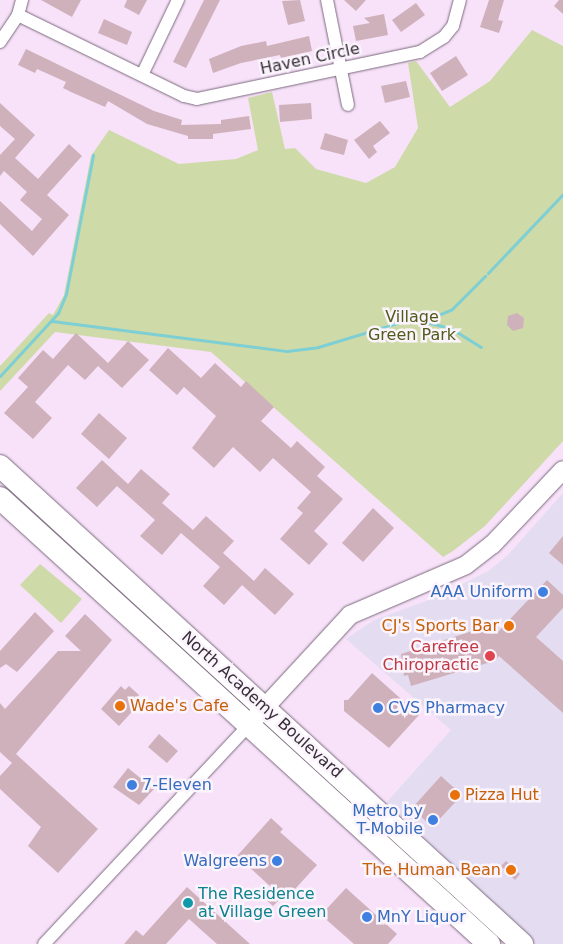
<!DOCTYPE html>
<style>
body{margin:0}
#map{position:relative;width:563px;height:944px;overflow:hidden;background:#f7e2f9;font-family:"DejaVu Sans",sans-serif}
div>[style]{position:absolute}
.commercial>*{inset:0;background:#e4dcf1}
.green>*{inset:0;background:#cfdaa9}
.stream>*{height:3px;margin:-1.5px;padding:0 1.5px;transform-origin:1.5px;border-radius:1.5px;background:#7dcfd3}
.building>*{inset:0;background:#cfb1bb}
.roads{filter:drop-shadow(0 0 1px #7b697d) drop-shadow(0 0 1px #7b697d)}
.street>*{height:12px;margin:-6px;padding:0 6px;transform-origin:6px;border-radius:6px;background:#fff}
.secondary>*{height:18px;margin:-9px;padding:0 9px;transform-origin:9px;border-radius:9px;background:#fff}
.highway>*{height:22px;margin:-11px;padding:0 11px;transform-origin:11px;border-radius:11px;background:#fff}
.dots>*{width:14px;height:14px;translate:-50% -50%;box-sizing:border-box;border:2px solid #fcf4fd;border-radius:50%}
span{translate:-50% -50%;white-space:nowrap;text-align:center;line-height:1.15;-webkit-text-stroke:5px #fcf4fd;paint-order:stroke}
.street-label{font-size:16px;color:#362e37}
.park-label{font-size:16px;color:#515b1a}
.shop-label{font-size:16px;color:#366cbe}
.right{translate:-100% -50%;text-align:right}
.left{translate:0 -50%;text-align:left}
.food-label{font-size:16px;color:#c56008}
.health-label{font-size:16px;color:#be3a42}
.culture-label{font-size:16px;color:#0d838f}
</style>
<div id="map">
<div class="commercial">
<i style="clip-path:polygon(563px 493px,563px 944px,535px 944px,387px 802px,451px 730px,346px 639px,374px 620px,437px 597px,490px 570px,508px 555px)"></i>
</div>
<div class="green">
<i style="clip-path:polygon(532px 30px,563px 46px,563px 441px,485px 526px,453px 551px,443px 557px,211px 352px,55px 332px,0 391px,0 366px,49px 313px,53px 315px,64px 295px,91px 156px,109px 130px,179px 164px,236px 159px,258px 150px,248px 98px,272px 92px,285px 149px,295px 148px,316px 169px,366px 183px,395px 167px,418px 128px,408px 63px,416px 61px,450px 107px,490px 81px)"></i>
<i style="clip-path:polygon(40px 564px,82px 599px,61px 623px,20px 585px)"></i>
</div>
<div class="stream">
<i style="left:488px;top:273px;width:109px;rotate:-46.5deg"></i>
<i style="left:52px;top:321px;width:237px;rotate:7.3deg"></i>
<i style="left:287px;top:351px;width:31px;rotate:-7deg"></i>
<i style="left:318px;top:347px;width:87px;rotate:-16.8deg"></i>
<i style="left:401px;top:322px;width:22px;rotate:-3deg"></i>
<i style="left:423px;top:321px;width:30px;rotate:15deg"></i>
<i style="left:452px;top:329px;width:34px;rotate:32deg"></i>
<i style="left:424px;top:321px;width:30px;rotate:-23deg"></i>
<i style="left:452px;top:309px;width:47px;rotate:-45deg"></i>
<i style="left:0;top:376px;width:86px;rotate:-47.4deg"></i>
<i style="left:58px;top:313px;width:21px;rotate:-67deg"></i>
<i style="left:66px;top:294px;width:142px;rotate:-79deg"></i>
</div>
<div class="building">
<i style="clip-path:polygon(41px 0,81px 0,72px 17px)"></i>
<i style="clip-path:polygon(127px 0,147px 0,139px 15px,124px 7px)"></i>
<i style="clip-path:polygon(204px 0,220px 0,186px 68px,173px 62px)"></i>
<i style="clip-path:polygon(300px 0,305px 21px,288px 25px,282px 1px)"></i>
<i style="clip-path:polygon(344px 0,366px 0,356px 11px)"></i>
<i style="clip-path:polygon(489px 0,504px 0,498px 20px,503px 21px,499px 33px,480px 27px)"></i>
<i style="clip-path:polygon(559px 0,563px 0,563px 14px,554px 6px)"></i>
<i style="clip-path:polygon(416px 3px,425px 15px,401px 32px,392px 20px)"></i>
<i style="clip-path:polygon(384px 14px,388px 35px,356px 41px,353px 26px,370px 23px,364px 18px)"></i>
<i style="clip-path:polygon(104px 19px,132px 32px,127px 45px,98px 33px)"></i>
<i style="clip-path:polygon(309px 36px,312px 51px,281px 58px,280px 55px,241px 63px,213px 73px,209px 59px,241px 46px,266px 41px,267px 46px)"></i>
<i style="clip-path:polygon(26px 49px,154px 111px,182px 120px,181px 125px,221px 124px,221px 120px,249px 116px,251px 129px,213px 134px,213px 139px,188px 139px,188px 136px,147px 124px,108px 101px,105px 107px,71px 92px,63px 88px,66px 82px,37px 69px,35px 73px,18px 65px)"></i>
<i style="clip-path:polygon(456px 56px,468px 75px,442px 91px,430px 73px)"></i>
<i style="clip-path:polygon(406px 81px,410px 97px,385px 103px,381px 86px)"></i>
<i style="clip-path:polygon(0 103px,35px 135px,15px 158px,38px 179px,69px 144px,82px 156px,47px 195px,69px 215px,33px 256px,0 224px,0 201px,32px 231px,42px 219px,20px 200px,27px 192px,4px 171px,0 176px,0 155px,15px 139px,0 126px)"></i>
<i style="clip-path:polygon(311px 103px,312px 119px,280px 122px,279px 105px)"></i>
<i style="clip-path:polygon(380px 121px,390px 133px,373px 146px,377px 152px,369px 159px,354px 140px)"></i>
<i style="clip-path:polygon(325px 133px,348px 140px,344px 155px,320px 149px)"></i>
<i style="clip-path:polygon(517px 313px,524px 318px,523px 328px,513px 331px,507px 325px,508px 316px)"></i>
<i style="clip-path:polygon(76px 333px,108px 363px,128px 341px,149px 360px,122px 388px,98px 366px,85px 380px,68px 365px,35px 402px,52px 418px,33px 439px,4px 413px,28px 387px,18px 378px,43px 350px,53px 359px)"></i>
<i style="clip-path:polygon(168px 348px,201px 378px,215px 363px,241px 387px,246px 381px,274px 407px,261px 421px,291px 448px,297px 441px,325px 467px,317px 476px,343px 499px,314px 531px,328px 544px,309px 565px,280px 539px,303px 513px,297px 508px,311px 492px,273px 458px,260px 472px,233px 447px,214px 468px,192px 448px,216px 416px,184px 387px,177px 395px,149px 370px)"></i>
<i style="clip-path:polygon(99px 413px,127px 438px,109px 459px,81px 434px)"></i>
<i style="clip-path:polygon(102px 460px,128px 484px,141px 469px,170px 494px,162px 503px,193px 530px,206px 516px,234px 541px,223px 553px,254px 581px,265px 568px,294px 594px,275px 615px,242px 585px,224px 605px,203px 586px,220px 567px,181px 533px,162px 555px,140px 536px,155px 520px,117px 486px,97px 507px,76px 488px)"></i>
<i style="clip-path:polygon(373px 508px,394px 528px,363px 562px,342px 543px)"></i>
<i style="clip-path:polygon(563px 536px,563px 565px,549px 553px)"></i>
<i style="clip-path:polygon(547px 580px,563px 595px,563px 608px,536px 637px,563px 661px,563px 713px,499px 656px,494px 661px,411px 686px,408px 675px,404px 676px,401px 654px,494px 624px,497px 633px)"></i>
<i style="clip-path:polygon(35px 612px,54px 631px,17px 672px,6px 664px,0 668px,0 651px)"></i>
<i style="clip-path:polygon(85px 614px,112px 640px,16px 754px,98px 829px,58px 873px,28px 846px,41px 827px,0 789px,0 776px,12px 763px,0 752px,0 703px,5px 709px,58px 651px,81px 651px,65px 636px)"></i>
<i style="clip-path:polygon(372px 673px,419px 715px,389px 748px,344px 711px,344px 700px,348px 700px)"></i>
<i style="clip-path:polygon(121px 686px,125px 690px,129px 686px,139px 695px,136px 699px,140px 703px,119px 726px,101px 709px)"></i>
<i style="clip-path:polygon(159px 734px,178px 751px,167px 763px,148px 747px)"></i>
<i style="clip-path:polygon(128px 768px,154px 789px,139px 805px,113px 787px)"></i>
<i style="clip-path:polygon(441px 776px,462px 795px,432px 827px,412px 808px)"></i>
<i style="clip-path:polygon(271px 818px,283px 829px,280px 832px,317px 865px,285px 900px,282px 897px,273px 906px,263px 897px,272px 888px,237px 856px)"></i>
<i style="clip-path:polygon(506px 861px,520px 874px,515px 880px,501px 866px)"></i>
<i style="clip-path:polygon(187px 887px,250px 944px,217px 944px,189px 919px,166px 944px,124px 944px,136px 930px,143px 936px)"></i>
<i style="clip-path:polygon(346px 888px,397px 934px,388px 944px,354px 944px,321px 915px)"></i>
</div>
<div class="roads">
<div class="street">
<i style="left:327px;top:0;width:107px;rotate:78.7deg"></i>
<i style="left:18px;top:15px;width:185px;rotate:26deg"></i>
<i style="left:184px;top:96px;width:13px;rotate:13deg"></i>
<i style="left:197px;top:99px;width:228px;rotate:-11.9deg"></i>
<i style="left:420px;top:52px;width:28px;rotate:-32deg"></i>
<i style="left:444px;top:37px;width:14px;rotate:-51deg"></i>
<i style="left:453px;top:26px;width:27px;rotate:-75deg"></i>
<i style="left:0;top:42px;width:32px;rotate:-56deg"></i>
<i style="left:18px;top:15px;width:16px;rotate:-75deg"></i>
<i style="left:142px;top:75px;width:83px;rotate:-64.4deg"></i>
<i style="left:44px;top:944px;width:300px;rotate:-46.9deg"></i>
</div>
<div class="secondary">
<i style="left:256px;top:717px;width:139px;rotate:-47.3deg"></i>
<i style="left:350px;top:615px;width:126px;rotate:-23.3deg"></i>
<i style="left:466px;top:565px;width:33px;rotate:-38deg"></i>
<i style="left:492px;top:545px;width:103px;rotate:-46.6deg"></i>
</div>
<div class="highway">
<i style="left:0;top:466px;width:708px;rotate:42.48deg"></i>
<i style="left:0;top:498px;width:662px;rotate:42.37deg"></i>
</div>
</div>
<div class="dots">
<i style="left:543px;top:592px;background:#3f7fe0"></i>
<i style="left:509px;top:626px;background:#e8710a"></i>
<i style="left:490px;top:656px;background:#e0444e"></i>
<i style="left:120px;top:706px;background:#e8710a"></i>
<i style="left:378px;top:708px;background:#3f7fe0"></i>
<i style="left:132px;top:785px;background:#3f7fe0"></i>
<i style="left:455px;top:795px;background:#e8710a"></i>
<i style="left:433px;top:820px;background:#3f7fe0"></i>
<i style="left:277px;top:861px;background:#3f7fe0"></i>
<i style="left:511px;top:870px;background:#e8710a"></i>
<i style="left:188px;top:903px;background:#0f9aa8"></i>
<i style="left:367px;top:917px;background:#3f7fe0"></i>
</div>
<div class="street-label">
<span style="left:310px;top:59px;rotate:-12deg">Haven Circle</span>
<span style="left:262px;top:705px;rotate:42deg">North Academy Boulevard</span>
</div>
<div class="park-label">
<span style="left:412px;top:326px">Village<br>Green Park</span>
</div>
<div class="shop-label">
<span class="right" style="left:533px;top:592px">AAA Uniform</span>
<span class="left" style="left:388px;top:708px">CVS Pharmacy</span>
<span class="left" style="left:142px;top:785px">7-Eleven</span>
<span class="right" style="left:423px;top:820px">Metro by<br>T-Mobile</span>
<span class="right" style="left:267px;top:861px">Walgreens</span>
<span class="left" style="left:377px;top:917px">MnY Liquor</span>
</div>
<div class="food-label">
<span class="right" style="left:499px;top:626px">CJ's Sports Bar</span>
<span class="left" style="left:130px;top:706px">Wade's Cafe</span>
<span class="left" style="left:465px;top:795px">Pizza Hut</span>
<span class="right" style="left:501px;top:870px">The Human Bean</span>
</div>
<div class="health-label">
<span class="right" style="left:479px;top:656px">Carefree<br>Chiropractic</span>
</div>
<div class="culture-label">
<span class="left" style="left:198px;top:903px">The Residence<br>at Village Green</span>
</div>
</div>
